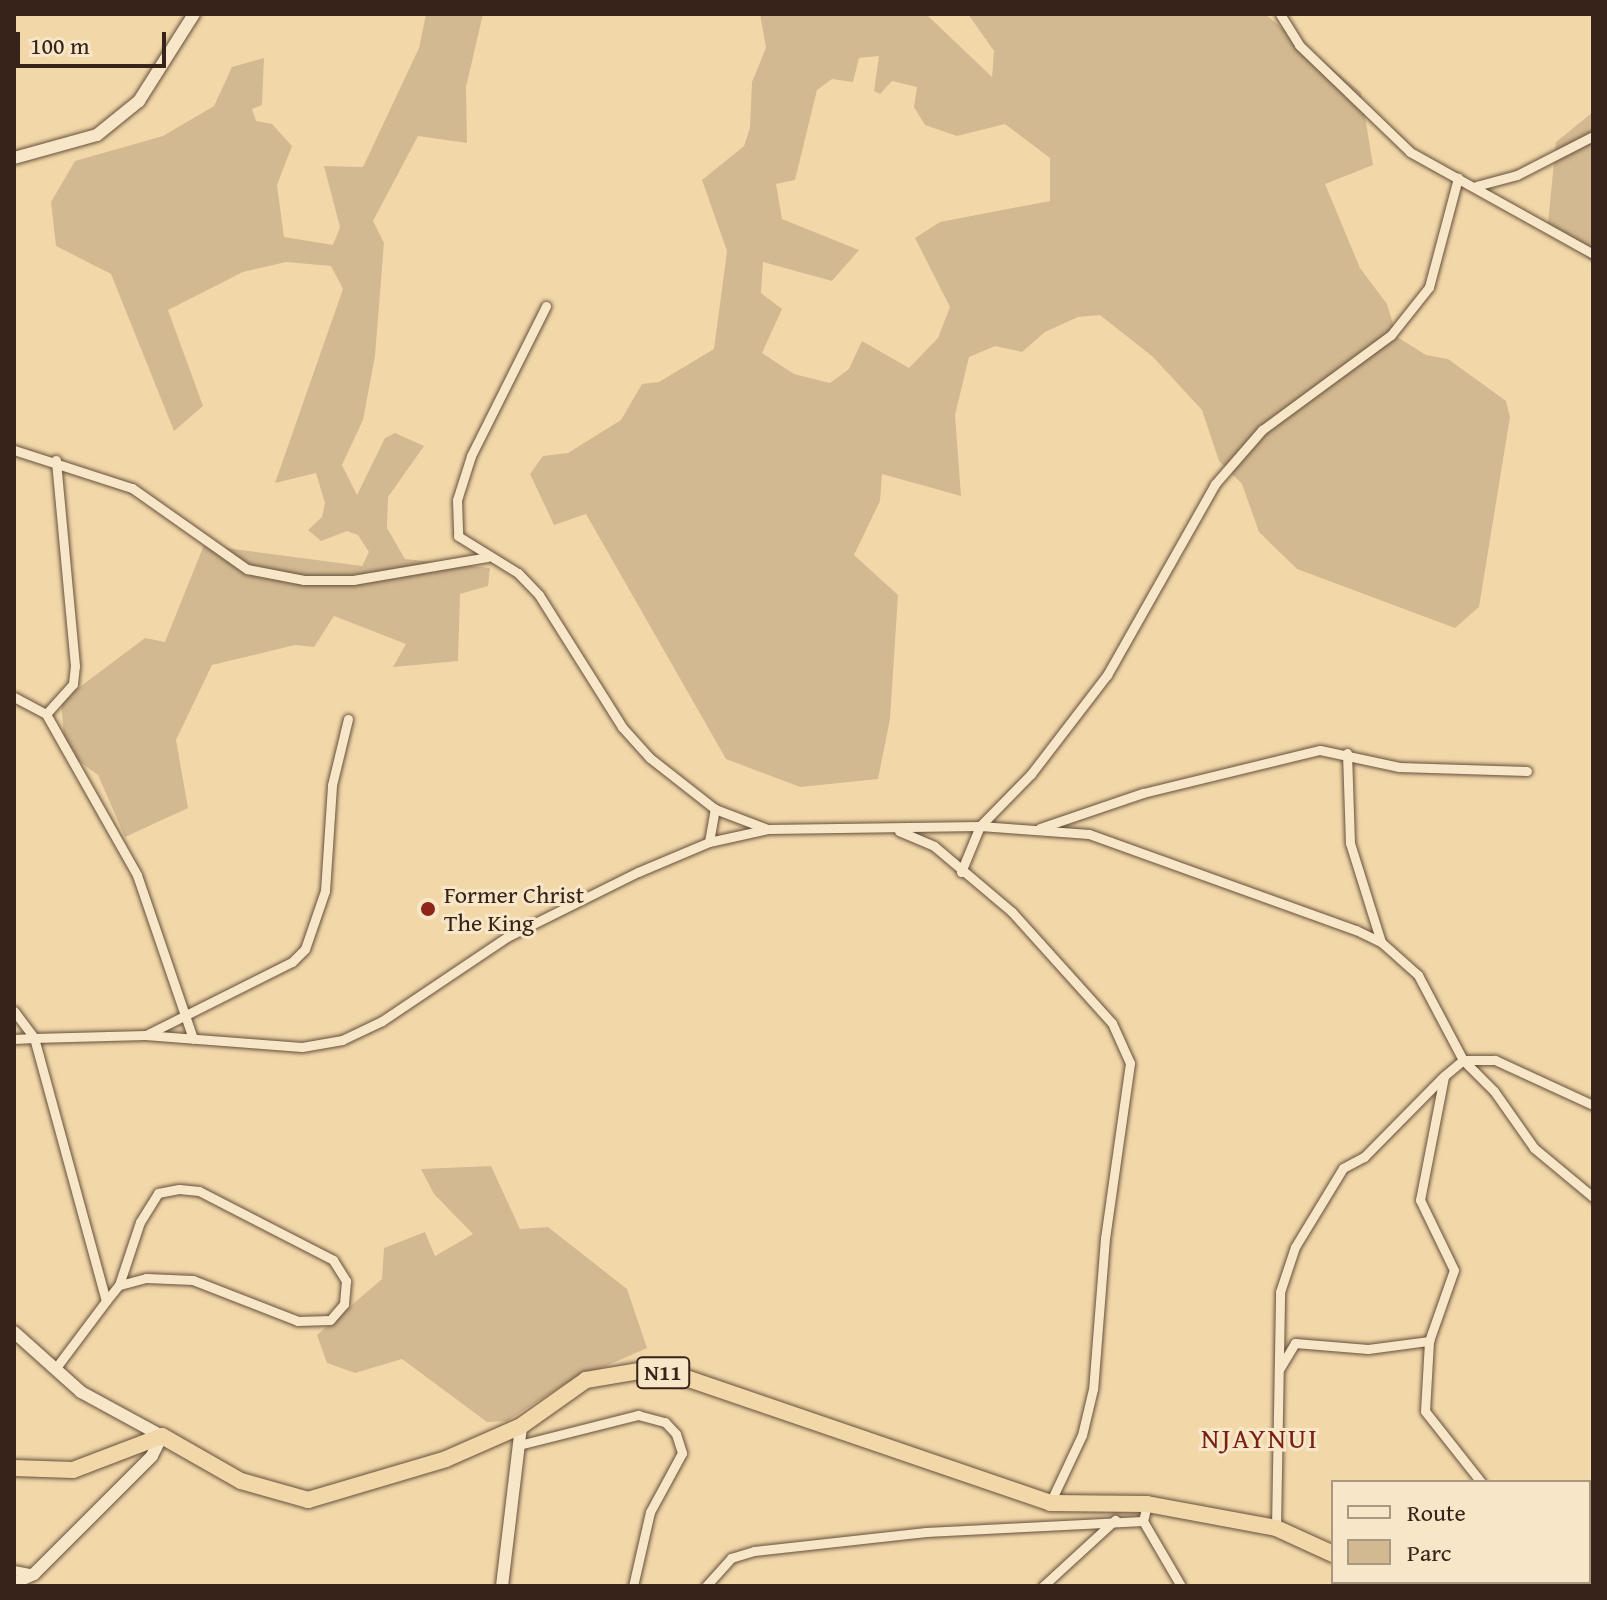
<!DOCTYPE html>
<style>
body{margin:0}
#map{position:relative;width:1607px;height:1600px;overflow:hidden;background:#f2d8a9;font-family:"Gentium Book Plus",serif}
div>[style]{position:absolute}
.green>*{inset:0;background:#d2b991}
.roads{filter:drop-shadow(0 0 2px #66503d) drop-shadow(0 0 2px #66503d)}
.street>*{height:9px;margin:-4.5px;padding:0 4.5px;transform-origin:4.5px;border-radius:4.5px;background:#f7e6c7}
.secondary>*{height:12px;margin:-6px;padding:0 6px;transform-origin:6px;border-radius:6px;background:#f7e6c7}
.highway>*{height:16px;margin:-8px;padding:0 8px;transform-origin:8px;border-radius:8px;background:#f2d8a9}
.dots>*{width:22px;height:22px;translate:-50% -50%;box-sizing:border-box;border:4px solid #f7e6c7;border-radius:50%}
span{translate:-50% -50%;white-space:nowrap;text-align:center;line-height:1.15;-webkit-text-stroke:6px #f7e6c7;paint-order:stroke}
.shield-label span{padding:2px 6px;background:#f7e6c7;border:2px solid;border-radius:6px;-webkit-text-stroke-width:0}
.shield-label{font-size:22px;color:#372319;font-weight:700}
.poi-label{font-size:24px;color:#372319}
.left{translate:0 -50%;text-align:left}
.quarter-label{font-size:28px;color:#7a1f14;letter-spacing:2px}
.frame{position:absolute;inset:0;border:16px solid #372319;pointer-events:none}
.legend{position:absolute;left:1331px;top:1480px;width:260px;height:104px;box-sizing:border-box;background:#f7e6c7;border:2px solid #aa9881;margin:0;padding:10px 14px;list-style:none;font-size:24px;color:#372319}
.legend li{display:flex;align-items:center;gap:16px;height:40px}
.legend b{width:40px;border:2px solid #aa9881}
.scale{position:absolute;left:16px;top:32px;width:150px;height:36px;box-sizing:border-box;border:4px solid #372319;border-top:0;padding-left:10px;font-size:24px;line-height:28px;white-space:nowrap;color:#372319;-webkit-text-stroke:6px #f7e6c7;paint-order:stroke}
</style>
<div id="map">
<div class="green">
<i style="clip-path:polygon(426px 14px,483px 14px,466px 87px,467px 143px,418px 136px,373px 221px,384px 243px,375px 356px,363px 420px,342px 465px,357px 495px,385px 438px,395px 433px,424px 446px,388px 497px,387px 528px,405px 559px,490px 568px,488px 586px,460px 594px,458px 661px,393px 667px,406px 644px,334px 616px,314px 647px,295px 645px,212px 665px,176px 740px,188px 808px,125px 837px,98px 775px,65px 751px,61px 701px,145px 638px,165px 642px,204px 545px,362px 566px,369px 552px,358px 535px,347px 531px,321px 541px,308px 530px,322px 517px,325px 503px,316px 473px,275px 483px,343px 289px,331px 266px,286px 262px,243px 272px,168px 310px,203px 406px,174px 431px,111px 274px,56px 246px,51px 202px,75px 161px,163px 136px,214px 106px,232px 67px,264px 58px,262px 105px,252px 109px,256px 121px,272px 124px,292px 146px,277px 185px,284px 237px,333px 245px,340px 227px,324px 166px,363px 167px,419px 48px)"></i>
<i style="clip-path:polygon(evenodd,760px 14px,926px 14px,992px 77px,994px 51px,968px 14px,1265px 14px,1361px 92px,1373px 165px,1325px 184px,1360px 268px,1387px 304px,1397px 337px,1426px 355px,1448px 359px,1506px 401px,1510px 417px,1479px 607px,1455px 628px,1297px 569px,1259px 532px,1242px 484px,1219px 461px,1202px 410px,1153px 357px,1100px 315px,1078px 317px,1045px 332px,1022px 352px,995px 346px,969px 357px,955px 415px,961px 496px,882px 474px,880px 501px,854px 555px,898px 595px,890px 719px,878px 779px,800px 787px,726px 759px,586px 514px,554px 525px,530px 474px,543px 456px,568px 453px,621px 420px,642px 384px,659px 382px,714px 349px,727px 251px,702px 180px,744px 146px,750px 128px,752px 82px,766px 48px,760px 14px,879px 56px,874px 91px,880px 94px,892px 81px,917px 87px,914px 107px,925px 125px,957px 136px,1005px 124px,1050px 158px,1050px 201px,940px 222px,915px 238px,950px 307px,938px 338px,909px 368px,862px 341px,849px 369px,830px 383px,794px 374px,762px 353px,782px 309px,761px 293px,763px 262px,832px 281px,859px 250px,782px 219px,776px 184px,795px 180px,817px 90px,832px 79px,853px 82px,859px 58px,879px 56px)"></i>
<i style="clip-path:polygon(1593px 112px,1593px 263px,1548px 223px,1556px 142px)"></i>
<i style="clip-path:polygon(491px 1166px,520px 1229px,548px 1227px,627px 1289px,647px 1348px,563px 1385px,507px 1421px,487px 1422px,402px 1359px,355px 1373px,327px 1363px,317px 1335px,382px 1279px,384px 1248px,425px 1232px,435px 1256px,473px 1234px,434px 1194px,421px 1169px)"></i>
</div>
<div class="roads">
<div class="street">
<i style="left:1280px;top:14px;width:36px;rotate:58deg"></i>
<i style="left:1299px;top:45px;width:154px;rotate:43.9deg"></i>
<i style="left:1410px;top:152px;width:210px;rotate:29.1deg"></i>
<i style="left:1476px;top:186px;width:42px;rotate:-15deg"></i>
<i style="left:1517px;top:175px;width:85px;rotate:-27.2deg"></i>
<i style="left:546px;top:306px;width:168px;rotate:116.6deg"></i>
<i style="left:471px;top:456px;width:46px;rotate:107.7deg"></i>
<i style="left:457px;top:500px;width:36px;rotate:88deg"></i>
<i style="left:458px;top:536px;width:70px;rotate:31.7deg"></i>
<i style="left:518px;top:573px;width:30px;rotate:46deg"></i>
<i style="left:539px;top:595px;width:156px;rotate:57.8deg"></i>
<i style="left:622px;top:727px;width:42px;rotate:47.9deg"></i>
<i style="left:650px;top:758px;width:83px;rotate:38.1deg"></i>
<i style="left:715px;top:809px;width:56px;rotate:21deg"></i>
<i style="left:14px;top:450px;width:124px;rotate:17.9deg"></i>
<i style="left:132px;top:488px;width:141px;rotate:35.2deg"></i>
<i style="left:247px;top:569px;width:58px;rotate:10.9deg"></i>
<i style="left:304px;top:580px;width:49px"></i>
<i style="left:353px;top:580px;width:136px;rotate:-9.7deg"></i>
<i style="left:14px;top:697px;width:36px;rotate:28deg"></i>
<i style="left:46px;top:714px;width:185px;rotate:60.5deg"></i>
<i style="left:137px;top:875px;width:173px;rotate:71.1deg"></i>
<i style="left:46px;top:714px;width:40px;rotate:-48deg"></i>
<i style="left:73px;top:684px;width:18px;rotate:-84deg"></i>
<i style="left:75px;top:666px;width:207px;rotate:-95.3deg"></i>
<i style="left:1347px;top:753px;width:90px;rotate:88.1deg"></i>
<i style="left:1350px;top:843px;width:104px;rotate:72.6deg"></i>
<i style="left:1040px;top:828px;width:109px;rotate:-18.8deg"></i>
<i style="left:1143px;top:793px;width:182px;rotate:-13.7deg"></i>
<i style="left:1320px;top:750px;width:81px;rotate:12.1deg"></i>
<i style="left:1399px;top:767px;width:128px;rotate:1.8deg"></i>
<i style="left:899px;top:831px;width:38px;rotate:23deg"></i>
<i style="left:934px;top:846px;width:102px;rotate:40.2deg"></i>
<i style="left:1012px;top:912px;width:149px;rotate:48deg"></i>
<i style="left:1112px;top:1023px;width:44px;rotate:65.8deg"></i>
<i style="left:1130px;top:1063px;width:177px;rotate:98.1deg"></i>
<i style="left:1105px;top:1238px;width:151px;rotate:94.5deg"></i>
<i style="left:1093px;top:1389px;width:47px;rotate:103.4deg"></i>
<i style="left:1082px;top:1435px;width:75px;rotate:115.2deg"></i>
<i style="left:709px;top:842px;width:34px;rotate:-80deg"></i>
<i style="left:961px;top:872px;width:50px;rotate:-67.6deg"></i>
<i style="left:980px;top:826px;width:73px;rotate:-45.6deg"></i>
<i style="left:1031px;top:774px;width:125px;rotate:-52.5deg"></i>
<i style="left:1107px;top:675px;width:219px;rotate:-60.5deg"></i>
<i style="left:1215px;top:484px;width:72px;rotate:-49deg"></i>
<i style="left:1262px;top:430px;width:160px;rotate:-36.4deg"></i>
<i style="left:1391px;top:335px;width:61px;rotate:-51.6deg"></i>
<i style="left:1429px;top:287px;width:113px;rotate:-75.1deg"></i>
<i style="left:14px;top:1011px;width:34px;rotate:53deg"></i>
<i style="left:146px;top:1035px;width:163px;rotate:-26.6deg"></i>
<i style="left:292px;top:962px;width:18px;rotate:-45deg"></i>
<i style="left:305px;top:949px;width:61px;rotate:-71deg"></i>
<i style="left:325px;top:891px;width:106px;rotate:-86.2deg"></i>
<i style="left:332px;top:785px;width:68px;rotate:-76.4deg"></i>
<i style="left:14px;top:1039px;width:20px;rotate:-3deg"></i>
<i style="left:106px;top:1301px;width:21px;rotate:-51deg"></i>
<i style="left:119px;top:1285px;width:66px;rotate:-71.6deg"></i>
<i style="left:140px;top:1222px;width:34px;rotate:-58deg"></i>
<i style="left:158px;top:1193px;width:21px;rotate:-11deg"></i>
<i style="left:179px;top:1189px;width:20px;rotate:6deg"></i>
<i style="left:199px;top:1191px;width:151px;rotate:27.2deg"></i>
<i style="left:333px;top:1260px;width:25px;rotate:58deg"></i>
<i style="left:346px;top:1281px;width:23px;rotate:95deg"></i>
<i style="left:344px;top:1304px;width:21px;rotate:131deg"></i>
<i style="left:330px;top:1320px;width:32px;rotate:178deg"></i>
<i style="left:298px;top:1321px;width:113px;rotate:-158.7deg"></i>
<i style="left:193px;top:1280px;width:47px;rotate:-177.6deg"></i>
<i style="left:146px;top:1278px;width:28px;rotate:165deg"></i>
<i style="left:1280px;top:1368px;width:29px;rotate:-59deg"></i>
<i style="left:1295px;top:1343px;width:73px;rotate:4.7deg"></i>
<i style="left:1368px;top:1349px;width:62px;rotate:-7.5deg"></i>
<i style="left:55px;top:1369px;width:85px;rotate:-53.1deg"></i>
<i style="left:106px;top:1301px;width:273px;rotate:-105.3deg"></i>
<i style="left:34px;top:1038px;width:111px;rotate:-1.5deg"></i>
<i style="left:145px;top:1035px;width:157px;rotate:4.4deg"></i>
<i style="left:302px;top:1047px;width:41px;rotate:-9.9deg"></i>
<i style="left:342px;top:1040px;width:44px;rotate:-25.4deg"></i>
<i style="left:382px;top:1021px;width:151px;rotate:-33.9deg"></i>
<i style="left:507px;top:937px;width:146px;rotate:-26.4deg"></i>
<i style="left:638px;top:872px;width:77px;rotate:-22.9deg"></i>
<i style="left:709px;top:842px;width:60px;rotate:-12.4deg"></i>
<i style="left:768px;top:829px;width:212px;rotate:-0.8deg"></i>
<i style="left:980px;top:826px;width:109px;rotate:4.2deg"></i>
<i style="left:1089px;top:834px;width:284px;rotate:19.8deg"></i>
<i style="left:1356px;top:930px;width:28px;rotate:26deg"></i>
<i style="left:1381px;top:942px;width:50px;rotate:41.7deg"></i>
<i style="left:1418px;top:975px;width:96px;rotate:62.1deg"></i>
<i style="left:1463px;top:1060px;width:44px;rotate:45deg"></i>
<i style="left:1494px;top:1091px;width:70px;rotate:54.9deg"></i>
<i style="left:1534px;top:1148px;width:77px;rotate:39.7deg"></i>
<i style="left:523px;top:1444px;width:119px;rotate:-14.2deg"></i>
<i style="left:638px;top:1415px;width:28px;rotate:15deg"></i>
<i style="left:665px;top:1422px;width:16px;rotate:47deg"></i>
<i style="left:676px;top:1434px;width:20px;rotate:72deg"></i>
<i style="left:682px;top:1453px;width:67px;rotate:118.5deg"></i>
<i style="left:650px;top:1512px;width:76px;rotate:102.9deg"></i>
<i style="left:1481px;top:1482px;width:90px;rotate:-128.3deg"></i>
<i style="left:1425px;top:1411px;width:70px;rotate:-86.7deg"></i>
<i style="left:1429px;top:1341px;width:75px;rotate:-70.6deg"></i>
<i style="left:1454px;top:1270px;width:78px;rotate:-115.9deg"></i>
<i style="left:1420px;top:1200px;width:126px;rotate:-79deg"></i>
<i style="left:1444px;top:1076px;width:25px;rotate:-40deg"></i>
<i style="left:1463px;top:1060px;width:32px"></i>
<i style="left:1495px;top:1060px;width:108px;rotate:24.7deg"></i>
<i style="left:1147px;top:1504px;width:17px;rotate:103deg"></i>
<i style="left:1143px;top:1521px;width:75px;rotate:59.7deg"></i>
<i style="left:1276px;top:1528px;width:236px;rotate:-89deg"></i>
<i style="left:1280px;top:1292px;width:47px;rotate:-71.6deg"></i>
<i style="left:1295px;top:1247px;width:92px;rotate:-58.7deg"></i>
<i style="left:1343px;top:1168px;width:24px;rotate:-28deg"></i>
<i style="left:1364px;top:1157px;width:111px;rotate:-45.4deg"></i>
<i style="left:14px;top:1570px;width:20px;rotate:11deg"></i>
<i style="left:1511px;top:1582px;width:4px;rotate:76deg"></i>
<i style="left:706px;top:1586px;width:38px;rotate:-48deg"></i>
<i style="left:731px;top:1558px;width:24px;rotate:-17deg"></i>
<i style="left:754px;top:1551px;width:173px;rotate:-6.3deg"></i>
<i style="left:926px;top:1532px;width:217px;rotate:-2.9deg"></i>
<i style="left:1043px;top:1586px;width:98px;rotate:-42.5deg"></i>
</div>
<div class="secondary">
<i style="left:14px;top:158px;width:86px;rotate:-15.5deg"></i>
<i style="left:97px;top:135px;width:54px;rotate:-39deg"></i>
<i style="left:139px;top:101px;width:103px;rotate:-57.7deg"></i>
<i style="left:14px;top:1332px;width:90px;rotate:41.8deg"></i>
<i style="left:81px;top:1392px;width:92px;rotate:28.5deg"></i>
<i style="left:162px;top:1436px;width:22px;rotate:117deg"></i>
<i style="left:152px;top:1456px;width:167px;rotate:135deg"></i>
<i style="left:34px;top:1574px;width:22px;rotate:156deg"></i>
<i style="left:502px;top:1586px;width:161px;rotate:-83.2deg"></i>
</div>
<div class="highway">
<i style="left:14px;top:1468px;width:59px;rotate:1.9deg"></i>
<i style="left:73px;top:1470px;width:95px;rotate:-20.9deg"></i>
<i style="left:162px;top:1436px;width:91px;rotate:29.7deg"></i>
<i style="left:241px;top:1481px;width:70px;rotate:15.8deg"></i>
<i style="left:308px;top:1500px;width:144px;rotate:-16.5deg"></i>
<i style="left:446px;top:1459px;width:82px;rotate:-23.7deg"></i>
<i style="left:521px;top:1426px;width:80px;rotate:-35.3deg"></i>
<i style="left:586px;top:1380px;width:60px;rotate:-9.6deg"></i>
<i style="left:645px;top:1370px;width:39px;rotate:10deg"></i>
<i style="left:683px;top:1377px;width:388px;rotate:18.9deg"></i>
<i style="left:1050px;top:1503px;width:97px;rotate:0.6deg"></i>
<i style="left:1147px;top:1504px;width:131px;rotate:10.5deg"></i>
<i style="left:1276px;top:1528px;width:63px;rotate:24.5deg"></i>
<i style="left:1373px;top:1582px;width:6px;rotate:39deg"></i>
</div>
</div>
<div class="dots">
<i style="left:428px;top:909px;background:#8f2418"></i>
</div>
<div class="shield-label">
<span style="left:663px;top:1373px">N11</span>
</div>
<div class="poi-label">
<span class="left" style="left:444px;top:909px">Former Christ<br>The King</span>
</div>
<div class="quarter-label">
<span style="left:1260px;top:1438px">NJAYNUI</span>
</div>
<div class="frame"></div>
<ul class="legend">
<li><b style="height:10px;background:#f7e6c7"></b>Route</li>
<li><b style="height:22px;background:#d2b991"></b>Parc</li>
</ul>
<div class="scale">100 m</div>
</div>
